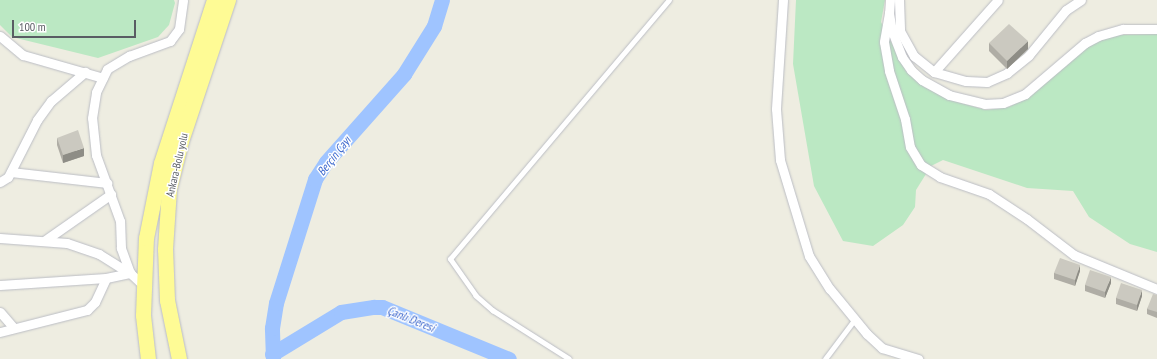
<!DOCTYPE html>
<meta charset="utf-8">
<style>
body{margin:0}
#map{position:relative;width:1157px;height:359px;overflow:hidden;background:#eeede1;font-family:"PT Sans Narrow",sans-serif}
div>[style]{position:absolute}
.green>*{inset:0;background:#bbe8c3}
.river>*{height:15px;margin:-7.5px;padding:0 7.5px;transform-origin:7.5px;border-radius:7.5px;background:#9fc4ff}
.roads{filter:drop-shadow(0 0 1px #bbbdc4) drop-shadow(0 0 1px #bbbdc4)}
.service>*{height:4.5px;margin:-2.25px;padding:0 2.25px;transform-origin:2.25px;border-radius:2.25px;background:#fff}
.minor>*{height:9px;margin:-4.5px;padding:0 4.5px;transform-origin:4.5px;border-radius:4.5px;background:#fff}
.trunk>*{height:15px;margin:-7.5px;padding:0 7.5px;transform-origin:7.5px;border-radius:7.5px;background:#fefb95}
.wall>*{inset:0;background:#afada5}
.shaded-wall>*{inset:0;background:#8e8d86}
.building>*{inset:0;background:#cbc9c0}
span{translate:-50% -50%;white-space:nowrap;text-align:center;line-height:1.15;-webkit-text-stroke:3px #fff;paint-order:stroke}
.street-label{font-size:11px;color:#595c63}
.water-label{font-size:12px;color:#3965cc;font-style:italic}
.scale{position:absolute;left:12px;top:20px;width:124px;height:18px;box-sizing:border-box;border:2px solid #595c63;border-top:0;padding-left:5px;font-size:12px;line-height:14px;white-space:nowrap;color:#595c63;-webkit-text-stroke:3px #fff;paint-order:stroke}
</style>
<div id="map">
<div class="green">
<i style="clip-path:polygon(0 0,174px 0,175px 3px,169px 25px,158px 37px,98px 58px,12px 37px,0 25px)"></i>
<i style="clip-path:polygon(796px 0,885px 0,881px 22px,906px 71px,924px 87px,961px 103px,986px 110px,1009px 107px,1030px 95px,1090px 45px,1115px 35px,1157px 34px,1157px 252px,1130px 244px,1089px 217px,1073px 191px,1027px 188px,943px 160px,931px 166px,916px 190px,915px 207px,903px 225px,873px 246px,843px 241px,814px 186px,793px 64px)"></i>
</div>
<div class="river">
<i style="left:272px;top:354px;width:81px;rotate:-31.3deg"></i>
<i style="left:341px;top:312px;width:33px;rotate:-9deg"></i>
<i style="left:374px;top:307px;width:8px"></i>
<i style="left:382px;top:307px;width:137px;rotate:22.3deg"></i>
<i style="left:273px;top:359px;width:31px;rotate:-92deg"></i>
<i style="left:272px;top:328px;width:25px;rotate:-81deg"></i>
<i style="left:276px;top:303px;width:130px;rotate:-72.5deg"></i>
<i style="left:315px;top:179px;width:20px;rotate:-57deg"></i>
<i style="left:326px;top:162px;width:118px;rotate:-48.4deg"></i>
<i style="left:404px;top:74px;width:57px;rotate:-58deg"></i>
<i style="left:434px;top:26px;width:27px;rotate:-73deg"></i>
</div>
<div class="roads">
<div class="service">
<i style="left:569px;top:359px;width:90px;rotate:-147.7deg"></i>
<i style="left:493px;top:311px;width:23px;rotate:-139deg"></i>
<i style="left:476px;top:296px;width:45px;rotate:-125.1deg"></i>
<i style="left:450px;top:259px;width:339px;rotate:-49.8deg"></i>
<i style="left:825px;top:359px;width:50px;rotate:-53.1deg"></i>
</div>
<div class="minor">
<i style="left:783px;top:0;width:109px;rotate:93.7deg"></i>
<i style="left:776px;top:109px;width:51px;rotate:85.5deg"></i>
<i style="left:780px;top:160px;width:100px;rotate:73.2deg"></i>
<i style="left:809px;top:256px;width:39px;rotate:58deg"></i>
<i style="left:830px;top:289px;width:58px;rotate:50.6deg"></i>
<i style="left:867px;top:334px;width:21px;rotate:43deg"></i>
<i style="left:882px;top:348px;width:38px;rotate:17deg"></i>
<i style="left:890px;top:0;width:13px;rotate:94deg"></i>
<i style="left:889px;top:13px;width:18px;rotate:81deg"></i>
<i style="left:892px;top:31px;width:28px;rotate:69deg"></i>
<i style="left:902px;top:57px;width:16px;rotate:55deg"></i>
<i style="left:911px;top:70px;width:15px;rotate:42deg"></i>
<i style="left:922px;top:80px;width:31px;rotate:29deg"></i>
<i style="left:949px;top:95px;width:36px;rotate:14deg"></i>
<i style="left:984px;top:104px;width:19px;rotate:-3deg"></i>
<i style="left:1003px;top:103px;width:24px;rotate:-22deg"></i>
<i style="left:1025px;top:94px;width:79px;rotate:-40.4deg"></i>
<i style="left:1085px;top:43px;width:15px;rotate:-28deg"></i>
<i style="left:1098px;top:36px;width:26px;rotate:-16deg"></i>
<i style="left:1123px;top:29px;width:34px"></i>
<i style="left:899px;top:0;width:31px;rotate:88deg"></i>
<i style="left:900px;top:31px;width:29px;rotate:61deg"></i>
<i style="left:914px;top:56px;width:26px;rotate:39deg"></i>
<i style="left:934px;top:72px;width:33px;rotate:16deg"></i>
<i style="left:966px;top:81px;width:21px;rotate:3deg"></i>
<i style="left:987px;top:82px;width:22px;rotate:-24deg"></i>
<i style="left:1007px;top:73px;width:28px;rotate:-39deg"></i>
<i style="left:1029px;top:55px;width:58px;rotate:-50.6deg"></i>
<i style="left:1066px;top:10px;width:18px;rotate:-34deg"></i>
<i style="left:889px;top:13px;width:29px;rotate:100deg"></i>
<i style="left:884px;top:42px;width:29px;rotate:80deg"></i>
<i style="left:889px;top:71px;width:51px;rotate:71.6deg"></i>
<i style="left:905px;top:119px;width:28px;rotate:80deg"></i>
<i style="left:910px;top:147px;width:21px;rotate:59deg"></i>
<i style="left:921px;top:165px;width:22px;rotate:32deg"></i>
<i style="left:940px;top:177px;width:52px;rotate:19.1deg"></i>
<i style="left:989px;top:194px;width:45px;rotate:33.3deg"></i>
<i style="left:1027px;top:219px;width:59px;rotate:37.5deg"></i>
<i style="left:1074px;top:255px;width:90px;rotate:22.3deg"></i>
<i style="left:0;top:36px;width:30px;rotate:40deg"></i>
<i style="left:23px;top:55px;width:83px;rotate:16deg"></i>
<i style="left:934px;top:72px;width:96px;rotate:-48.4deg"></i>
<i style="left:11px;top:172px;width:97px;rotate:6.5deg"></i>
<i style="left:0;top:182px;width:9px;rotate:-32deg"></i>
<i style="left:8px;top:177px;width:64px;rotate:-63deg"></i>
<i style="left:37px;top:120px;width:24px;rotate:-54deg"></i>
<i style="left:51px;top:101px;width:45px;rotate:-40.5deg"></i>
<i style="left:0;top:238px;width:67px;rotate:4.3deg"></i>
<i style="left:67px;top:243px;width:34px;rotate:19deg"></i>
<i style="left:99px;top:254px;width:36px;rotate:32deg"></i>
<i style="left:44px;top:241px;width:82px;rotate:-35deg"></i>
<i style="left:0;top:285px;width:106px;rotate:-3.8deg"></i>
<i style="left:144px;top:286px;width:19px;rotate:-137deg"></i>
<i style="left:130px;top:273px;width:27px;rotate:-110deg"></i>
<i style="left:121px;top:248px;width:27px;rotate:-92deg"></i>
<i style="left:120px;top:221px;width:70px;rotate:-110deg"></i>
<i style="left:96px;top:155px;width:37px;rotate:-96deg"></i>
<i style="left:92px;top:118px;width:26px;rotate:-81deg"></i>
<i style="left:96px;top:92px;width:25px;rotate:-64deg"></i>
<i style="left:107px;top:69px;width:26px;rotate:-31deg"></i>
<i style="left:129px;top:56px;width:44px;rotate:-20.1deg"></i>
<i style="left:170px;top:41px;width:15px;rotate:-53deg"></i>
<i style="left:179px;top:29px;width:29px;rotate:-82deg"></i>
<i style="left:0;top:312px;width:21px;rotate:49deg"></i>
<i style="left:0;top:332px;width:90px;rotate:-14.2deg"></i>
<i style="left:87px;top:310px;width:11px;rotate:-45deg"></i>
<i style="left:95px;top:302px;width:26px;rotate:-65deg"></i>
<i style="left:106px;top:278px;width:25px;rotate:-12deg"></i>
</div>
<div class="trunk">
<i style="left:148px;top:359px;width:44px;rotate:-96.5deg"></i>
<i style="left:143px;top:315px;width:77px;rotate:-87.8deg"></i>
<i style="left:146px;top:238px;width:76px;rotate:-78.7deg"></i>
<i style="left:161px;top:163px;width:171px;rotate:-72deg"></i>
<i style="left:179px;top:359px;width:60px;rotate:-101.5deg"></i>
<i style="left:167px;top:300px;width:51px;rotate:-92.2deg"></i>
<i style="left:165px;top:249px;width:60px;rotate:-86.2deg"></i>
<i style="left:169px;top:189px;width:49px;rotate:-76deg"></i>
<i style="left:181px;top:141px;width:149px;rotate:-71.6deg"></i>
</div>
</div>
<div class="wall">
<i style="clip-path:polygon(989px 43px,1028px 49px,1007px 69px,989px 51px)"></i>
<i style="clip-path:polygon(57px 138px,84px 156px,63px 163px,57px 145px)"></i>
<i style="clip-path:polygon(1080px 271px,1075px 286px,1054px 279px,1054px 273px)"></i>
<i style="clip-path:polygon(1111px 283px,1105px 298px,1085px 291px,1085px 285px)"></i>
<i style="clip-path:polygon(1157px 295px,1157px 318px,1147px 314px,1147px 309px)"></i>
<i style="clip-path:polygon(1142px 296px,1137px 311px,1116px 304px,1116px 298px)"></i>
</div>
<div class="shaded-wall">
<i style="clip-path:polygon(1028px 41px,1028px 49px,1007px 69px,1007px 61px)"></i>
<i style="clip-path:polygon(84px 148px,84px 156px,63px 163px,63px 155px)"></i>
<i style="clip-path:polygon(1080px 265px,1080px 271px,1075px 286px,1075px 280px)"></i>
<i style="clip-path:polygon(1111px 277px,1111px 283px,1105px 298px,1105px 292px)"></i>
<i style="clip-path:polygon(1142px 290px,1142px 296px,1137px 311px,1137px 305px)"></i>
</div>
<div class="building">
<i style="clip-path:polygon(1009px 24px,1028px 41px,1007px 61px,989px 43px)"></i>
<i style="clip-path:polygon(78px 130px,84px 148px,63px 155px,57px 138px)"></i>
<i style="clip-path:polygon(1060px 258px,1080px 265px,1075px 280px,1054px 273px)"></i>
<i style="clip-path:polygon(1090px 270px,1111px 277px,1105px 292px,1085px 285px)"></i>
<i style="clip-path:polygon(1121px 283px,1142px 290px,1137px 305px,1116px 298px)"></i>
<i style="clip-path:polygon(1153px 294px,1157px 295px,1157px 312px,1147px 309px)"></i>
</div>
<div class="street-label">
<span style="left:177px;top:165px;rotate:-77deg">Ankara-Bolu yolu</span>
</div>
<div class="water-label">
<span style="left:334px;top:156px;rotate:-52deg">Berçin Çayı</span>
<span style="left:411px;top:319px;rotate:22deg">Çanlı Deresi</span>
</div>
<div class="scale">100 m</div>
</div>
